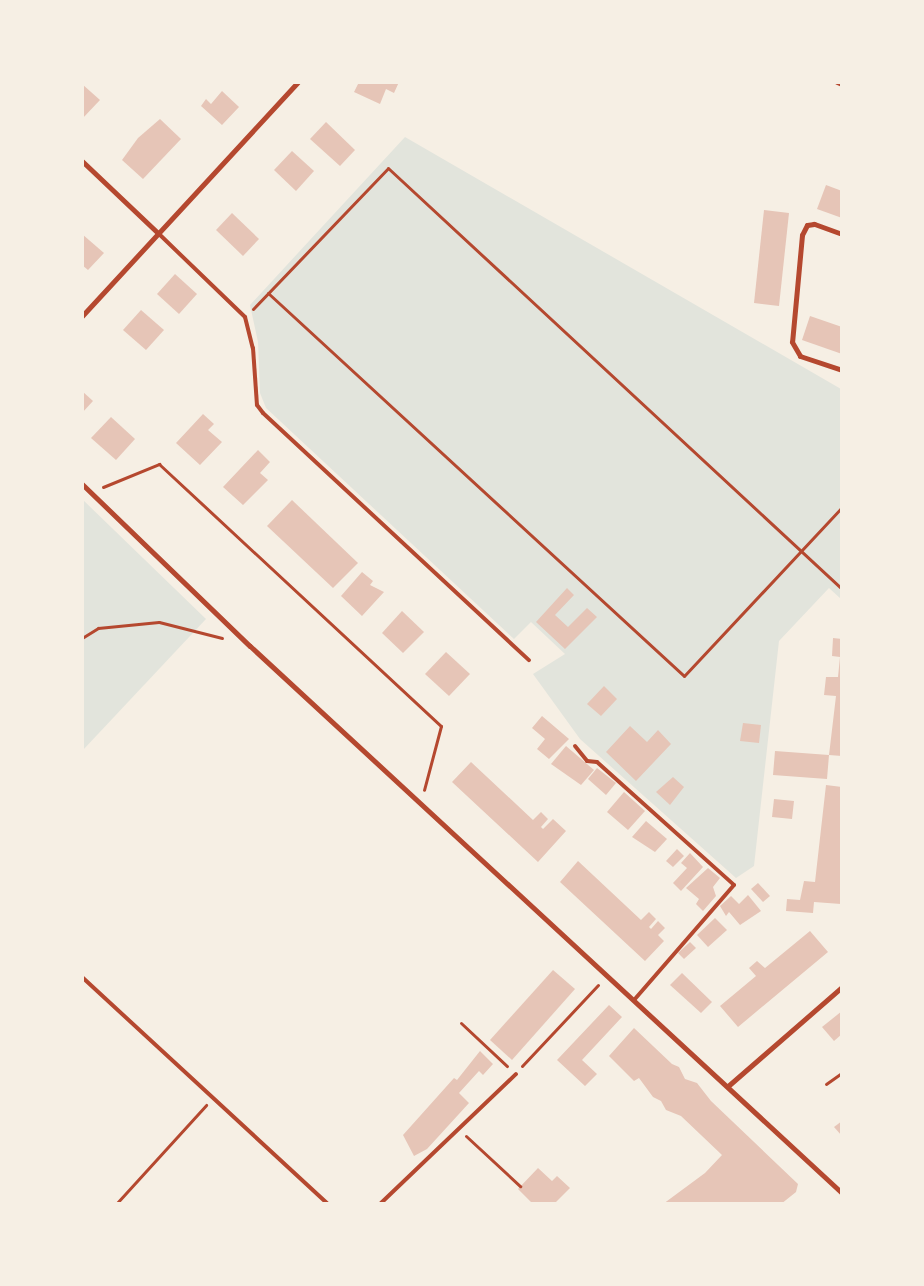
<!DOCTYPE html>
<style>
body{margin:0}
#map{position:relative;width:924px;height:1286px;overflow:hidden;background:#f6efe4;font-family:Raleway,sans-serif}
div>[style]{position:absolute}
.green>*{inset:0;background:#e2e4dc}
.building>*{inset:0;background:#e6c5b7}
.path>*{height:3px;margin:-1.5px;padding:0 1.5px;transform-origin:1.5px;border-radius:1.5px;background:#b5482f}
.service>*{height:4px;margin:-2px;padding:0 2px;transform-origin:2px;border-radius:2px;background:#b5482f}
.minor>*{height:5px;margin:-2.5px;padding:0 2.5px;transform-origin:2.5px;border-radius:2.5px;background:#b5482f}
span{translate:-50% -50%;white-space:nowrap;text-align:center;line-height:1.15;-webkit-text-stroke:5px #f6efe4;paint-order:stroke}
.frame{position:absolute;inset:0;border:84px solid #f6efe4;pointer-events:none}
</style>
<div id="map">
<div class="green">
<i style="clip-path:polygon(405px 137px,841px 389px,841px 599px,829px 588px,779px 641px,754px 866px,736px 878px,580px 739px,533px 674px,565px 654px,531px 622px,514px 639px,266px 408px,260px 393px,258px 342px,250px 305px)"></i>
<i style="clip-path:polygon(82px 499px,206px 619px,83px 750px,82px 749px)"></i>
</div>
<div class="building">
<i style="clip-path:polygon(359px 82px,399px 82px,394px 93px,386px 89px,380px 104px,354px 92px)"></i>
<i style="clip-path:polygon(82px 84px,100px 100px,82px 119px)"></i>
<i style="clip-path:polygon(222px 91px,239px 107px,222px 125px,201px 106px,206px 99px,211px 104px)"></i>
<i style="clip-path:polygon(160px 119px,181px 139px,143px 179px,122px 160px,138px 138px)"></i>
<i style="clip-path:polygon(326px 122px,355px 150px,340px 166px,310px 139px)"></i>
<i style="clip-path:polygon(292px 151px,314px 171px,296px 191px,274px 170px)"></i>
<i style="clip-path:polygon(826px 185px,842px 191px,842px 218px,817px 209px)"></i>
<i style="clip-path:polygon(764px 210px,789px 213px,779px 306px,754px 303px)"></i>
<i style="clip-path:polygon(232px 213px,259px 239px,243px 256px,216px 230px)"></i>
<i style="clip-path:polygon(82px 234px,104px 253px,88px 270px,82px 265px)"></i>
<i style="clip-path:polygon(175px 274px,197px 294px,179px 314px,157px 294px)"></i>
<i style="clip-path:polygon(141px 310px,164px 330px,146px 350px,123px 330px)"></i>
<i style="clip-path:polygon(810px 316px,842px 327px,842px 354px,802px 340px)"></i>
<i style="clip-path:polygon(82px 391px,93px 401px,82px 413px)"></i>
<i style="clip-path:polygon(203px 414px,214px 424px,208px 430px,222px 442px,200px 465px,176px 443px)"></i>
<i style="clip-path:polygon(111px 417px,135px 439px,116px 460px,91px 438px)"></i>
<i style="clip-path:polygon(258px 450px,270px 462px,260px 473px,268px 480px,243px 505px,223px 487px)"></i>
<i style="clip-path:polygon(292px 500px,358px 563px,333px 588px,267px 526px)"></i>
<i style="clip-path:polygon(362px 572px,373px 581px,370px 585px,384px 592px,362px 616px,341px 596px)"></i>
<i style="clip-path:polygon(567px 588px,574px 595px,555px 615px,568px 627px,587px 608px,597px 617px,565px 649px,536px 622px)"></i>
<i style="clip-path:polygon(402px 611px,424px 632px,403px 653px,382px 633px)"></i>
<i style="clip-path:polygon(833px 638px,842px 639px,842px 756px,829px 755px,836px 696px,824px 695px,826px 677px,838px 677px,840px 657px,832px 656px)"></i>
<i style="clip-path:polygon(446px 652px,470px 674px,449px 696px,425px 674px)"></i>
<i style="clip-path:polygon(604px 686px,617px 699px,601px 716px,587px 704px)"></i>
<i style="clip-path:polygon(542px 716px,569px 739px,549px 759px,537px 749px,545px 739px,532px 728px)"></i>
<i style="clip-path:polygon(743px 723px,761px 725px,759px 743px,740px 741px)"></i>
<i style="clip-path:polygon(630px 726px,647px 742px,658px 730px,671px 744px,636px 781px,606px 752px)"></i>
<i style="clip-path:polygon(566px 746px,594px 770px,581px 785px,551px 764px)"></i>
<i style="clip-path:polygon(775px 751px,829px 755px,827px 779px,773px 775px)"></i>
<i style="clip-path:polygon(471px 762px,533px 820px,541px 812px,548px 819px,541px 827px,543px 829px,553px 819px,566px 831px,538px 862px,452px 782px)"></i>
<i style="clip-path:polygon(597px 768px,616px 783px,606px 795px,588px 779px)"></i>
<i style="clip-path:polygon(673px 777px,684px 787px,670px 805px,656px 792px)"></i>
<i style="clip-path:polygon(826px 785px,842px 787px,841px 904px,814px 902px,813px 913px,786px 911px,787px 899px,800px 900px,804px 881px,815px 882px)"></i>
<i style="clip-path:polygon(624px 792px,645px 811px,628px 830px,607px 812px)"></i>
<i style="clip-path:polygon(774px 799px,794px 801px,792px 819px,772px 817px)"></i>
<i style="clip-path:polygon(646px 821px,667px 839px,655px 852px,632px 837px)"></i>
<i style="clip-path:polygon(677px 849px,684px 856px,673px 867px,666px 861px)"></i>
<i style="clip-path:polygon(690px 853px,703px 867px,681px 891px,673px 883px,687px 868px,681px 863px)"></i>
<i style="clip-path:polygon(578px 861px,641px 920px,649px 912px,656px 919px,649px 927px,651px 929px,658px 921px,665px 928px,658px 935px,664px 941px,645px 961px,560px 882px)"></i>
<i style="clip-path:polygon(708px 868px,720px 878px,713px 887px,716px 896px,703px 911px,696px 904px,699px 899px,686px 888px)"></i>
<i style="clip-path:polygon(758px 883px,770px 896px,763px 902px,751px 889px)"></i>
<i style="clip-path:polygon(748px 895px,761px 911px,740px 925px,729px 912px,726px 916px,720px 906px,731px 896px,739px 904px)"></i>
<i style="clip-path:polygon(715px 918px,727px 930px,708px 947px,697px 935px)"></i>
<i style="clip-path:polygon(810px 931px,828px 952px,738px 1027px,720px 1006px,756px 976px,749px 968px,757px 961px,765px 968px)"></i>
<i style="clip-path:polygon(690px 942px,696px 948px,684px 959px,678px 953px)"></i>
<i style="clip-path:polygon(553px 970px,575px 989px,512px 1060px,490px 1040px)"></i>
<i style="clip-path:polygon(682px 973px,712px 1002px,701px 1013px,670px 985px)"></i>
<i style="clip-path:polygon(609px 1005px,622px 1017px,582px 1060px,597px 1074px,585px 1086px,557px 1060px)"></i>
<i style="clip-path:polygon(842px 1011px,842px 1034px,834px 1041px,822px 1027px)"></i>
<i style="clip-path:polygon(634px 1028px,672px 1064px,679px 1067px,685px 1079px,697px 1083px,711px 1101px,798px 1184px,796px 1192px,781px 1204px,663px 1204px,705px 1173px,722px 1155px,681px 1116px,666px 1110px,661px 1101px,653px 1097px,639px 1078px,634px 1081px,609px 1056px)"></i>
<i style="clip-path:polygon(480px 1051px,493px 1064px,483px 1075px,479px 1071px,459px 1093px,469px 1103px,427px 1149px,414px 1156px,403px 1135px,454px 1078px,457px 1080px)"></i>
<i style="clip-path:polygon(842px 1121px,842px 1136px,834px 1127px)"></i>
<i style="clip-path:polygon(538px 1168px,552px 1181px,557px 1176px,570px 1188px,554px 1204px,533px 1204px,518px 1189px)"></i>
</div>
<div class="path">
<i style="left:268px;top:293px;width:565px;rotate:42.63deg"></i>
<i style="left:684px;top:676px;width:231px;rotate:-46.9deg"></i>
<i style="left:253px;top:309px;width:195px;rotate:-46.2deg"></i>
<i style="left:388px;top:168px;width:619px;rotate:42.84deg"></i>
<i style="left:103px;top:487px;width:61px;rotate:-22.3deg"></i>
<i style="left:159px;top:464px;width:385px;rotate:42.9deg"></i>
<i style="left:441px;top:726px;width:66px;rotate:104.9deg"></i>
<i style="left:82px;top:638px;width:19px;rotate:-32deg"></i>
<i style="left:98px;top:628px;width:61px;rotate:-5.6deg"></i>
<i style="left:159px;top:622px;width:65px;rotate:14.3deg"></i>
<i style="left:461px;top:1023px;width:63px;rotate:43.1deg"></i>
<i style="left:522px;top:1066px;width:111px;rotate:-46.8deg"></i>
<i style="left:826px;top:1084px;width:19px;rotate:-35deg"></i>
<i style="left:466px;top:1136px;width:74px;rotate:42.8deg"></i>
<i style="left:116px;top:1204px;width:134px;rotate:-47.7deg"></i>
</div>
<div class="service">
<i style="left:158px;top:233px;width:121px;rotate:44deg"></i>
<i style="left:245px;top:317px;width:32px;rotate:76deg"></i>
<i style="left:253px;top:348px;width:57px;rotate:86deg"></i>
<i style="left:257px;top:405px;width:10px;rotate:53deg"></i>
<i style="left:263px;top:413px;width:363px;rotate:42.9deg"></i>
<i style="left:575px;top:746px;width:19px;rotate:51deg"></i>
<i style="left:587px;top:761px;width:10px;rotate:6deg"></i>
<i style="left:597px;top:762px;width:184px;rotate:41.9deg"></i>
<i style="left:734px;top:885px;width:152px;rotate:131deg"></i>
<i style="left:82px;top:977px;width:335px;rotate:42.7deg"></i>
<i style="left:380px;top:1204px;width:188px;rotate:-43.7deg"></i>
</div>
<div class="minor">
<i style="left:837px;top:82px;width:5px;rotate:22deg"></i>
<i style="left:82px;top:161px;width:105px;rotate:43.5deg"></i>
<i style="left:842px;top:234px;width:30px;rotate:-160deg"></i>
<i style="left:814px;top:224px;width:7px;rotate:172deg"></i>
<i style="left:807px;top:225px;width:11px;rotate:117deg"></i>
<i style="left:802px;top:235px;width:107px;rotate:95.3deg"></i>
<i style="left:792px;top:342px;width:16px;rotate:60deg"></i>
<i style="left:800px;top:356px;width:44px;rotate:18.4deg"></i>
<i style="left:82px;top:316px;width:318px;rotate:-47.3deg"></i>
<i style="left:82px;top:484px;width:233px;rotate:44deg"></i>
<i style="left:250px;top:646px;width:806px;rotate:42.74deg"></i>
<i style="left:728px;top:1086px;width:151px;rotate:-41deg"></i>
</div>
<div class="frame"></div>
</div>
